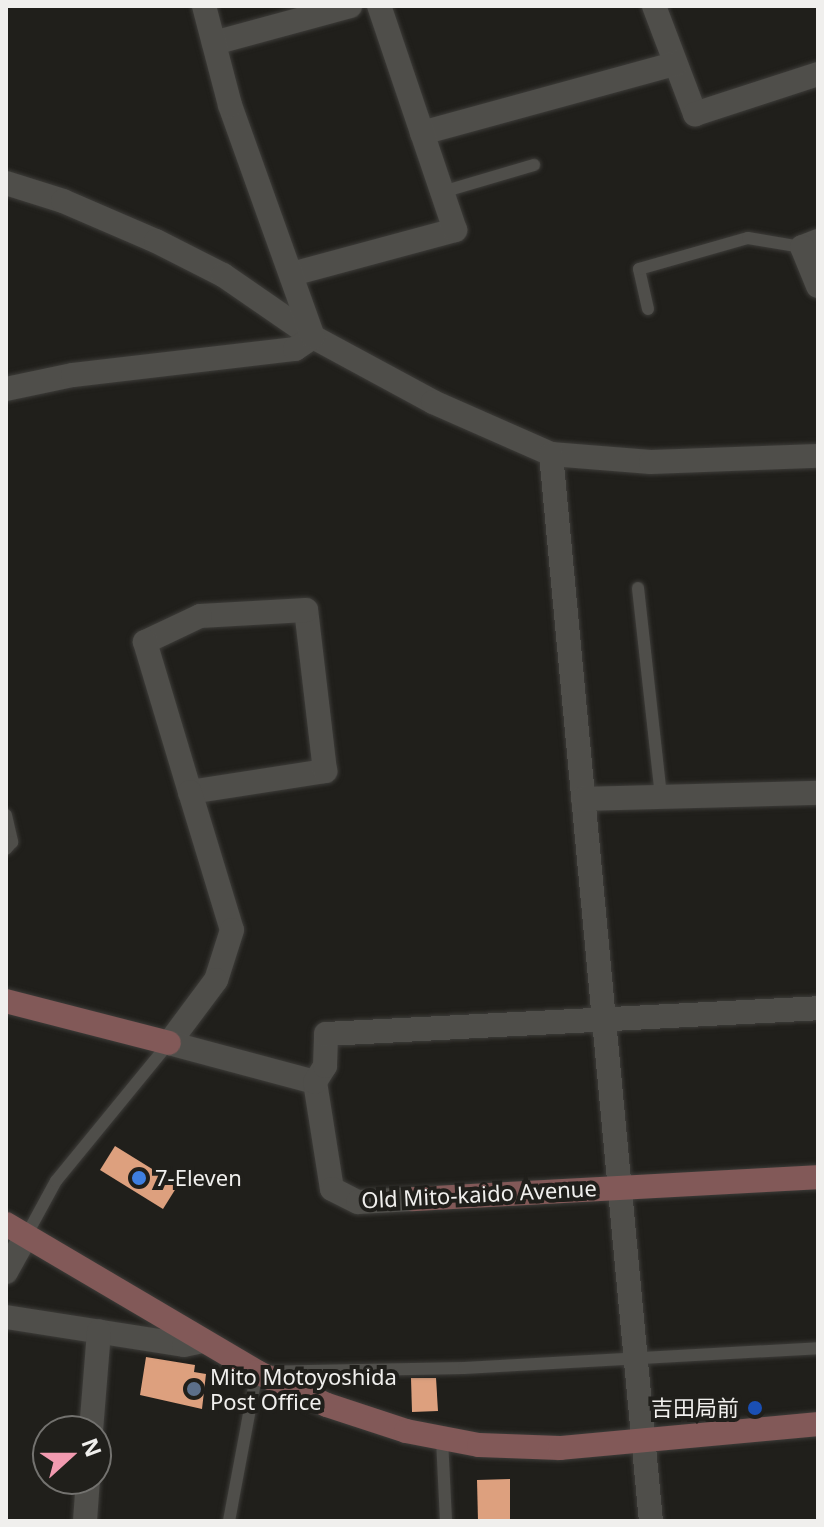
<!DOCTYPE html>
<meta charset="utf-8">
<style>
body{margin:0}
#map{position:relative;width:824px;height:1527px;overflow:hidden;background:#201f1b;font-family:"Noto Sans","Noto Sans JP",sans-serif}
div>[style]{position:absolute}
.building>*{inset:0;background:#dda07e}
.roads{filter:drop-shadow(0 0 2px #3d3c39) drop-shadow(0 0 2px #3d3c39)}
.lane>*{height:12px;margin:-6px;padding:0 6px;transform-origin:6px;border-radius:6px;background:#4f4e4a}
.street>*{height:24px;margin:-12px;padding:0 12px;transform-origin:12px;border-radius:12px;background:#4f4e4a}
.secondary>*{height:24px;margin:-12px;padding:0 12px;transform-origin:12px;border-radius:12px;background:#825958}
.dots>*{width:22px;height:22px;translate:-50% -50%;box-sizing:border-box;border:4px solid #201f1b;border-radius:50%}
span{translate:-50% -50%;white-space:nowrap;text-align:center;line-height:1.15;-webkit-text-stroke:8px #201f1b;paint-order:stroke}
.poi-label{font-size:22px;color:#f0efed}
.left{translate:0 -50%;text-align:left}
.right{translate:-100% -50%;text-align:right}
.street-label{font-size:22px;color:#f0efed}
.frame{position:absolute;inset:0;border:8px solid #f0efed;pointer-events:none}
.north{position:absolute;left:32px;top:1415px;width:80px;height:80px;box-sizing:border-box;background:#201f1b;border:2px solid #73726f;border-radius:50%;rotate:69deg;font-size:22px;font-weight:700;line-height:32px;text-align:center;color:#f0efed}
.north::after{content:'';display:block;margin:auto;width:28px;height:36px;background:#f29ab0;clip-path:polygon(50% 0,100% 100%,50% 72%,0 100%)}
</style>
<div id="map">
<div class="building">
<i style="clip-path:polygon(115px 1146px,178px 1185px,163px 1209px,100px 1170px)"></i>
<i style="clip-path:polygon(146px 1357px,195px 1365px,194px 1372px,206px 1374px,202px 1409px,140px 1395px)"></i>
<i style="clip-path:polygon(411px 1378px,436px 1378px,438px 1411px,412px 1412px)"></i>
<i style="clip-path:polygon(510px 1479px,510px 1521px,478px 1521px,477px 1480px)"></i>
</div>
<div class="roads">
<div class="lane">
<i style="left:442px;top:192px;width:96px;rotate:-16.4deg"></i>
<i style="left:648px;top:309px;width:41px;rotate:-102.7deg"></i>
<i style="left:639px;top:269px;width:113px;rotate:-15.9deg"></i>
<i style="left:748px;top:238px;width:55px;rotate:9.5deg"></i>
<i style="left:638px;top:588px;width:210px;rotate:83.7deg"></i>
<i style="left:6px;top:815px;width:28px;rotate:77deg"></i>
<i style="left:12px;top:842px;width:9px;rotate:131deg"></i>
<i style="left:26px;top:1236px;width:63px;rotate:-61.4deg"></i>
<i style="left:56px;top:1181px;width:178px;rotate:-50.7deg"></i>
<i style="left:442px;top:1439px;width:82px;rotate:87.2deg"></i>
<i style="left:229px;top:1521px;width:152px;rotate:-79.4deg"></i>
<i style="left:257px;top:1372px;width:207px;rotate:-1.1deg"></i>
<i style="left:464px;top:1368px;width:355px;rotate:-3.2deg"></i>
</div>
<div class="street">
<i style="left:654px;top:6px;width:116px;rotate:69.2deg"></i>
<i style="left:695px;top:114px;width:129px;rotate:-18deg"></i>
<i style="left:214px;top:43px;width:141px;rotate:-15.2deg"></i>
<i style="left:422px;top:133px;width:262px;rotate:-15.3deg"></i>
<i style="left:6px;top:183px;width:60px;rotate:17.5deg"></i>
<i style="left:63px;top:201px;width:101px;rotate:23.3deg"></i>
<i style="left:156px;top:241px;width:75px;rotate:26.9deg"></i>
<i style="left:223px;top:275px;width:109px;rotate:34.6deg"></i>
<i style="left:313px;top:337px;width:136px;rotate:28.4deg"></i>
<i style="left:433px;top:402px;width:129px;rotate:23.8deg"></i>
<i style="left:551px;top:454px;width:100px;rotate:4.6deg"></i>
<i style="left:651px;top:462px;width:167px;rotate:-2.1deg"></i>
<i style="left:818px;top:241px;width:17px;rotate:159deg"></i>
<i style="left:802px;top:247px;width:42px;rotate:67.7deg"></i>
<i style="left:292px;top:274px;width:169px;rotate:-15.1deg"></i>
<i style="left:455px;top:230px;width:237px;rotate:-108.7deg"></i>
<i style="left:6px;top:389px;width:68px;rotate:-11.8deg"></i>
<i style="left:73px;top:375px;width:224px;rotate:-6.7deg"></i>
<i style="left:295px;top:349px;width:22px;rotate:-34deg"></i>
<i style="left:313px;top:337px;width:246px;rotate:-109.7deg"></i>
<i style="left:230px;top:105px;width:102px;rotate:-104.7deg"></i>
<i style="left:551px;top:454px;width:1072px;rotate:84.65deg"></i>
<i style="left:190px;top:792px;width:137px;rotate:-8.8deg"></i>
<i style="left:325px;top:771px;width:162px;rotate:-96.7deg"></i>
<i style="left:306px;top:610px;width:106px;rotate:176.8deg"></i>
<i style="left:200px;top:616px;width:61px;rotate:154.7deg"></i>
<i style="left:145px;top:642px;width:157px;rotate:73.3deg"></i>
<i style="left:190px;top:792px;width:144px;rotate:73.1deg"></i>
<i style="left:232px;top:930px;width:52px;rotate:107.7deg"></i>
<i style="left:216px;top:980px;width:79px;rotate:126.7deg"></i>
<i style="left:169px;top:1043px;width:151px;rotate:15deg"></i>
<i style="left:315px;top:1082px;width:108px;rotate:81deg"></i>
<i style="left:332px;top:1189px;width:29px;rotate:27deg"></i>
<i style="left:358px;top:1202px;width:56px;rotate:-3.1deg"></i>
<i style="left:583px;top:799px;width:235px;rotate:-1.5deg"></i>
<i style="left:315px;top:1082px;width:19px;rotate:-58deg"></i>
<i style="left:325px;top:1066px;width:32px;rotate:-88deg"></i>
<i style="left:326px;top:1034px;width:493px;rotate:-3deg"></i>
<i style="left:6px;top:1272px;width:41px;rotate:-60.9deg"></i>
<i style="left:6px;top:1317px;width:180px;rotate:8.9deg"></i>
<i style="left:184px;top:1345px;width:19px;rotate:-12deg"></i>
<i style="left:91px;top:1431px;width:100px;rotate:-85.4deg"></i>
<i style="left:85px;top:1521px;width:42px;rotate:-85.9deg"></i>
</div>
<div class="secondary">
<i style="left:6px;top:1001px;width:168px;rotate:14.4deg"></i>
<i style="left:414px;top:1199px;width:405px;rotate:-3.1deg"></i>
<i style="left:6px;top:1224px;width:291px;rotate:30.5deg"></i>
<i style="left:257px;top:1372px;width:77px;rotate:25.2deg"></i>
<i style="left:327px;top:1405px;width:83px;rotate:18.2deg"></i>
<i style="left:406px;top:1431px;width:74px;rotate:10.9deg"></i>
<i style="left:479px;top:1445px;width:81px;rotate:2.1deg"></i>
<i style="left:560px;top:1448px;width:259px;rotate:-5.3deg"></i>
</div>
</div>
<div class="dots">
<i style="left:139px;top:1178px;background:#3f7fe0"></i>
<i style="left:194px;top:1389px;background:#5c6f8a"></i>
<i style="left:755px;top:1408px;background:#1a4fb4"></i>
</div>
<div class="poi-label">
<span class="left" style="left:155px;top:1178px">7-Eleven</span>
<span class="left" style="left:210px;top:1389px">Mito Motoyoshida<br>Post Office</span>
<span class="right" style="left:739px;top:1408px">吉田局前</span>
</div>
<div class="street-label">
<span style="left:479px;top:1194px;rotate:-3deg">Old Mito-kaido Avenue</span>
</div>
<div class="frame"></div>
<div class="north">N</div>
</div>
